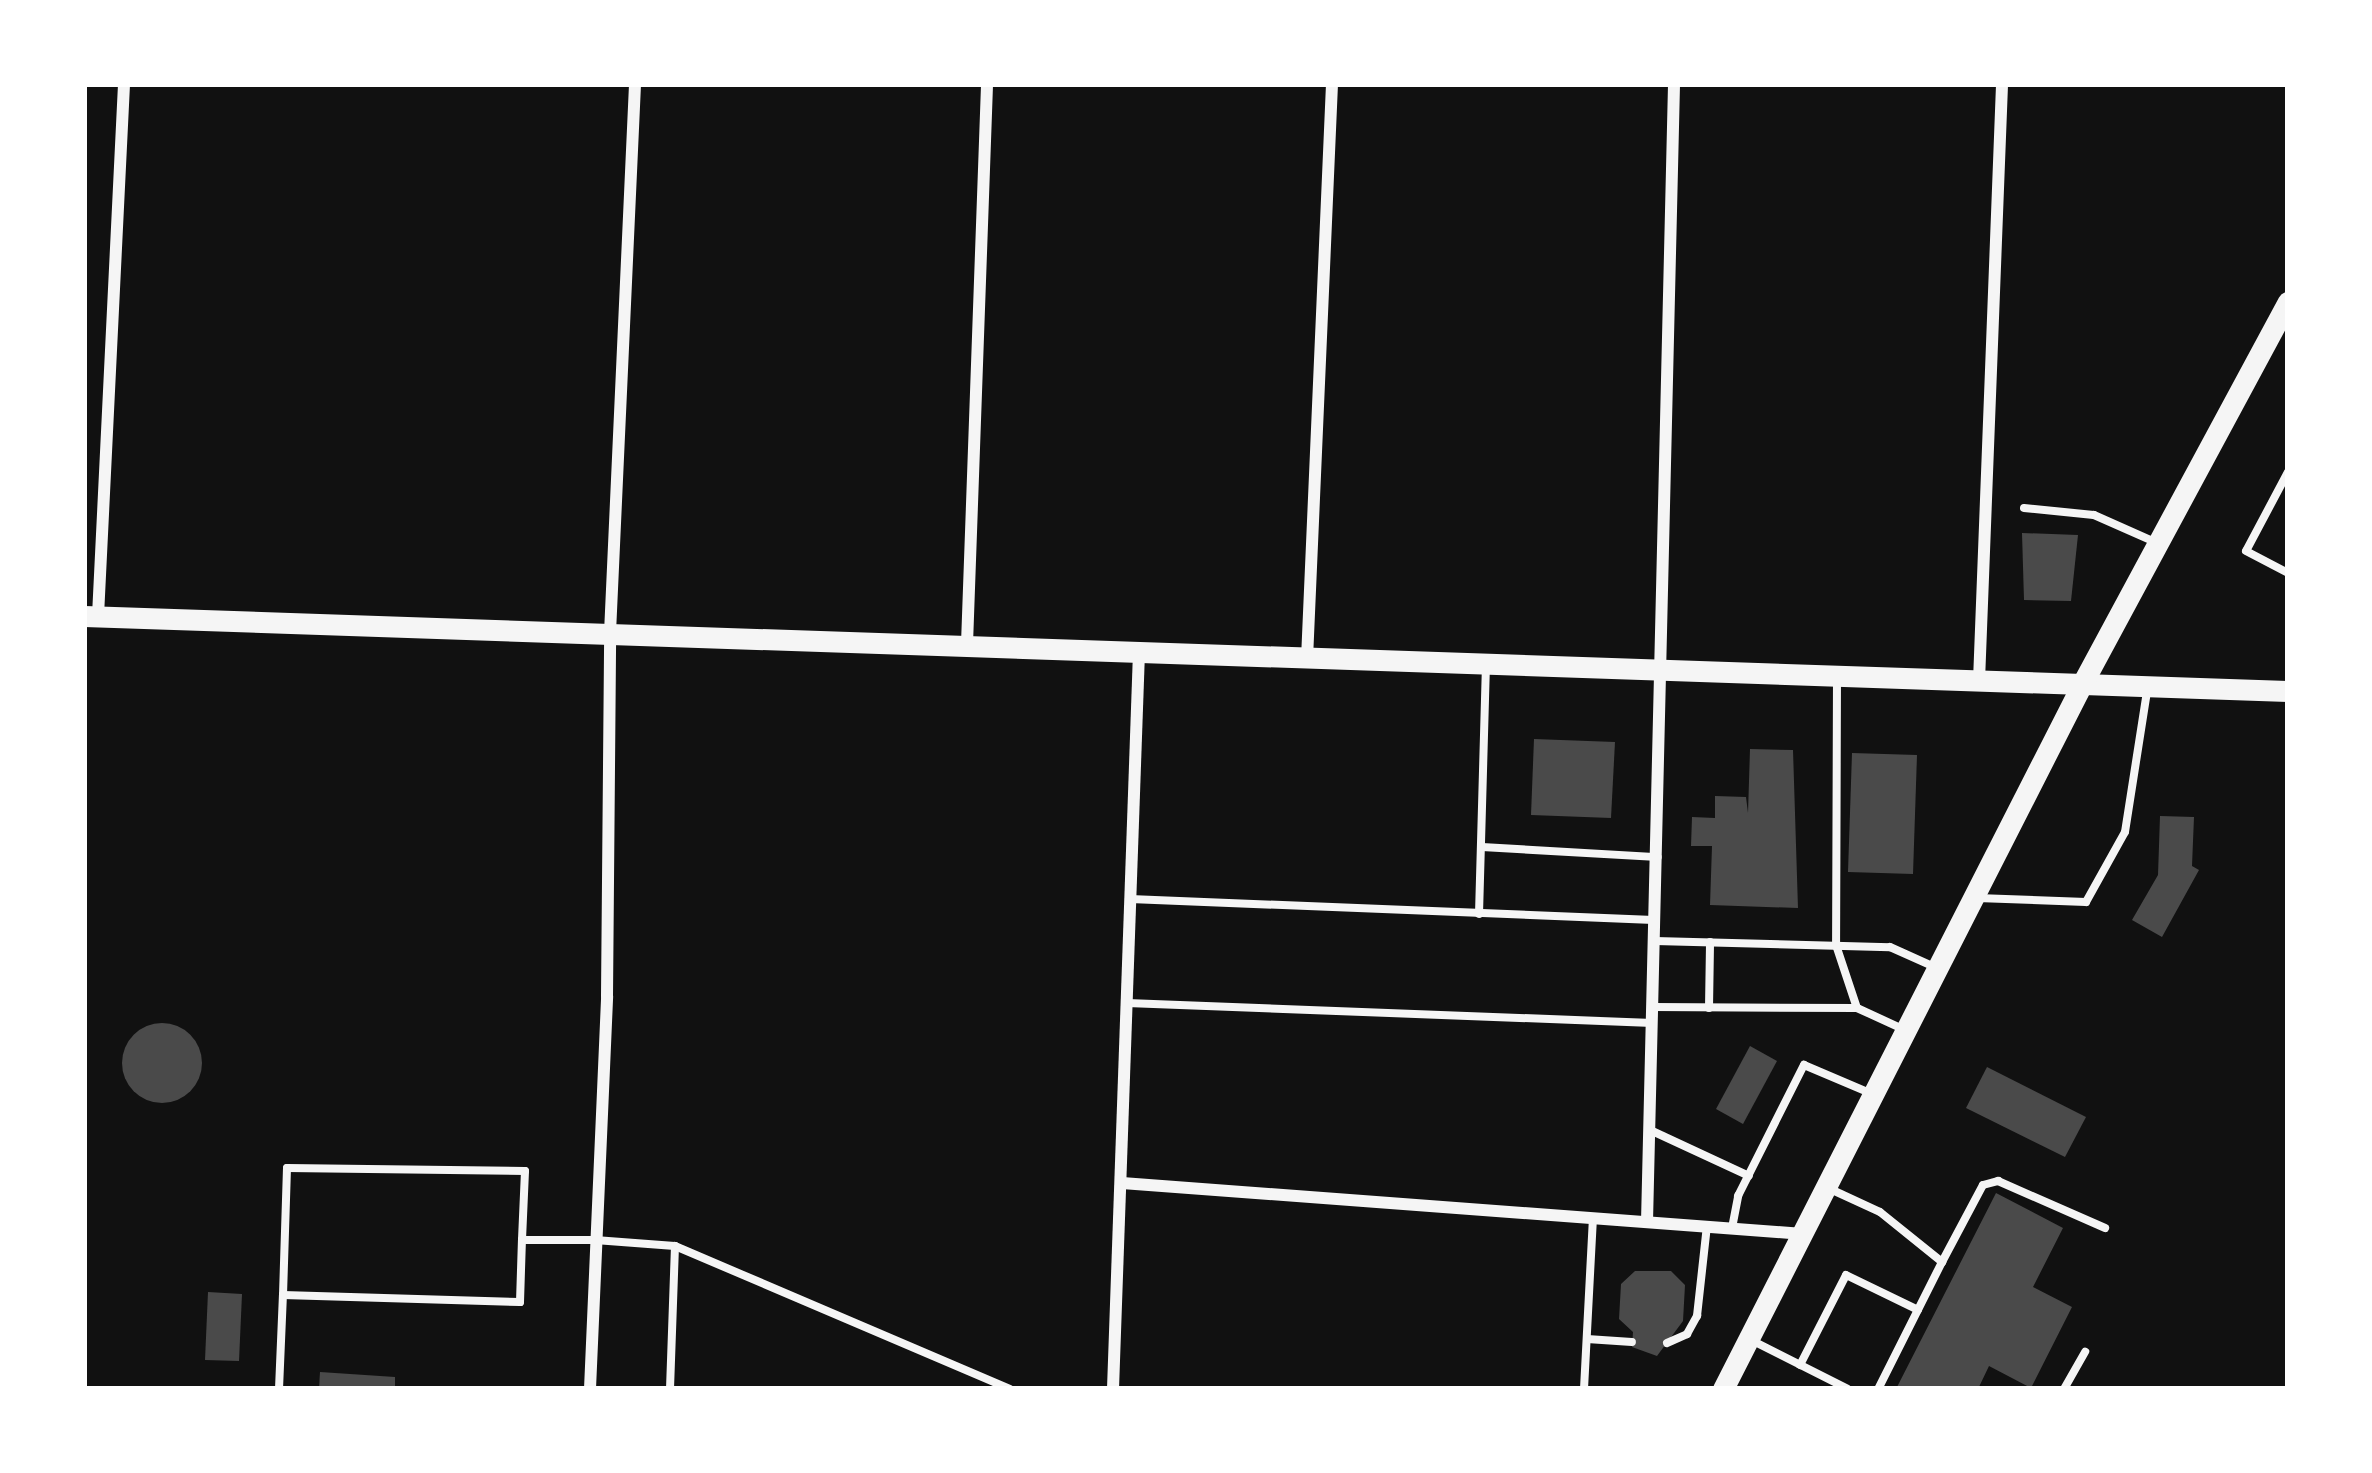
<!DOCTYPE html>
<style>
body{margin:0}
#map{position:relative;width:2372px;height:1473px;overflow:hidden;background:#111;font-family:Helvetica,sans-serif}
div>[style]{position:absolute}
.building>*{inset:0;background:#4a4a4a}
.round{border-radius:50%}
.service>*{height:8px;margin:-4px;padding:0 4px;transform-origin:4px;border-radius:4px;background:#f5f5f5}
.minor>*{height:12px;margin:-6px;padding:0 6px;transform-origin:6px;border-radius:6px;background:#f5f5f5}
.secondary>*{height:21px;margin:-10.5px;padding:0 10.5px;transform-origin:10.5px;border-radius:10.5px;background:#f5f5f5}
span{translate:-50% -50%;white-space:nowrap;text-align:center;line-height:1.15;-webkit-text-stroke:9px #fff;paint-order:stroke}
.frame{position:absolute;inset:0;border:87px solid #fff;pointer-events:none}
</style>
<div id="map">
<div class="building">
<i style="clip-path:polygon(2022px 533px,2078px 535px,2071px 601px,2024px 600px)"></i>
<i style="clip-path:polygon(1534px 739px,1615px 742px,1611px 818px,1531px 815px)"></i>
<i style="clip-path:polygon(1750px 749px,1793px 750px,1798px 908px,1710px 905px,1712px 846px,1691px 846px,1692px 817px,1715px 818px,1715px 796px,1746px 797px,1748px 813px)"></i>
<i style="clip-path:polygon(1852px 753px,1917px 755px,1913px 874px,1848px 872px)"></i>
<i style="clip-path:polygon(2160px 816px,2194px 817px,2192px 866px,2199px 870px,2162px 937px,2132px 920px,2158px 875px)"></i>
<i class="round" style="left:122px;top:1023px;width:80px;height:80px"></i>
<i style="clip-path:polygon(1750px 1046px,1777px 1061px,1743px 1124px,1716px 1109px)"></i>
<i style="clip-path:polygon(1987px 1067px,2086px 1117px,2065px 1157px,1966px 1108px)"></i>
<i style="clip-path:polygon(1996px 1193px,2063px 1228px,2033px 1287px,2072px 1307px,2031px 1388px,1989px 1366px,1978px 1389px,1896px 1389px)"></i>
<i style="clip-path:polygon(1635px 1271px,1671px 1271px,1685px 1285px,1683px 1321px,1657px 1356px,1632px 1347px,1633px 1332px,1619px 1319px,1621px 1284px)"></i>
<i style="clip-path:polygon(208px 1292px,242px 1294px,239px 1361px,205px 1360px)"></i>
<i style="clip-path:polygon(320px 1372px,395px 1377px,395px 1389px,319px 1389px)"></i>
</div>
<div class="service">
<i style="left:2288px;top:472px;width:89px;rotate:118deg"></i>
<i style="left:2246px;top:551px;width:47px;rotate:27.6deg"></i>
<i style="left:2024px;top:508px;width:70px;rotate:5.7deg"></i>
<i style="left:2094px;top:515px;width:67px;rotate:23.9deg"></i>
<i style="left:1837px;top:677px;width:268px;rotate:90.2deg"></i>
<i style="left:1836px;top:945px;width:66px;rotate:71.6deg"></i>
<i style="left:1482px;top:847px;width:176px;rotate:3.3deg"></i>
<i style="left:1977px;top:898px;width:109px;rotate:2.1deg"></i>
<i style="left:2086px;top:902px;width:80px;rotate:-60.9deg"></i>
<i style="left:2125px;top:832px;width:143px;rotate:-81.1deg"></i>
<i style="left:1130px;top:899px;width:524px;rotate:2.29deg"></i>
<i style="left:1479px;top:914px;width:245px;rotate:-88.4deg"></i>
<i style="left:1655px;top:941px;width:235px;rotate:1.5deg"></i>
<i style="left:1890px;top:947px;width:51px;rotate:24.1deg"></i>
<i style="left:1127px;top:1003px;width:526px;rotate:2.18deg"></i>
<i style="left:1653px;top:1007px;width:204px;rotate:0.3deg"></i>
<i style="left:1857px;top:1008px;width:53px;rotate:24.6deg"></i>
<i style="left:1709px;top:1008px;width:66px;rotate:-89.1deg"></i>
<i style="left:1650px;top:1130px;width:109px;rotate:24.9deg"></i>
<i style="left:1828px;top:1188px;width:57px;rotate:24.8deg"></i>
<i style="left:1880px;top:1212px;width:80px;rotate:38.9deg"></i>
<i style="left:1942px;top:1262px;width:142px;rotate:116.7deg"></i>
<i style="left:1732px;top:1228px;width:33px;rotate:-79deg"></i>
<i style="left:1738px;top:1196px;width:147px;rotate:-63.3deg"></i>
<i style="left:1804px;top:1065px;width:72px;rotate:23deg"></i>
<i style="left:1942px;top:1262px;width:87px;rotate:-62deg"></i>
<i style="left:1983px;top:1185px;width:16px;rotate:-15deg"></i>
<i style="left:1998px;top:1181px;width:117px;rotate:23.7deg"></i>
<i style="left:283px;top:1295px;width:127px;rotate:-88.2deg"></i>
<i style="left:287px;top:1168px;width:238px;rotate:0.7deg"></i>
<i style="left:525px;top:1171px;width:69px;rotate:92.5deg"></i>
<i style="left:1587px;top:1339px;width:45px;rotate:3.8deg"></i>
<i style="left:1753px;top:1341px;width:106px;rotate:26.8deg"></i>
<i style="left:1667px;top:1343px;width:22px;rotate:-24deg"></i>
<i style="left:1687px;top:1334px;width:21px;rotate:-61deg"></i>
<i style="left:1697px;top:1316px;width:91px;rotate:-83.7deg"></i>
<i style="left:1800px;top:1365px;width:101px;rotate:-62.9deg"></i>
<i style="left:1846px;top:1275px;width:80px;rotate:25.9deg"></i>
<i style="left:279px;top:1389px;width:94px;rotate:-87.6deg"></i>
<i style="left:283px;top:1295px;width:237px;rotate:1.7deg"></i>
<i style="left:520px;top:1302px;width:62px;rotate:-88.2deg"></i>
<i style="left:522px;top:1240px;width:73px"></i>
<i style="left:595px;top:1240px;width:80px;rotate:4.3deg"></i>
<i style="left:675px;top:1246px;width:364px;rotate:23.1deg"></i>
<i style="left:670px;top:1389px;width:143px;rotate:-88deg"></i>
<i style="left:1584px;top:1389px;width:170px;rotate:-87deg"></i>
<i style="left:2064px;top:1389px;width:43px;rotate:-60.4deg"></i>
</div>
<div class="minor">
<i style="left:98px;top:616px;width:533px;rotate:-87.2deg"></i>
<i style="left:967px;top:644px;width:560px;rotate:-87.95deg"></i>
<i style="left:1307px;top:659px;width:576px;rotate:-87.51deg"></i>
<i style="left:1979px;top:681px;width:597px;rotate:-87.79deg"></i>
<i style="left:1122px;top:1183px;width:683px;rotate:4.28deg"></i>
<i style="left:1647px;top:1222px;width:1138px;rotate:-88.64deg"></i>
<i style="left:590px;top:1389px;width:393px;rotate:-87.5deg"></i>
<i style="left:607px;top:996px;width:363px;rotate:-89.5deg"></i>
<i style="left:610px;top:633px;width:550px;rotate:-87.39deg"></i>
<i style="left:1113px;top:1389px;width:737px;rotate:-87.98deg"></i>
</div>
<div class="secondary">
<i style="left:84px;top:616px;width:2205px;rotate:1.95deg"></i>
<i style="left:1723px;top:1389px;width:791px;rotate:-63.01deg"></i>
<i style="left:2082px;top:684px;width:434px;rotate:-61.7deg"></i>
</div>
<div class="frame"></div>
</div>
